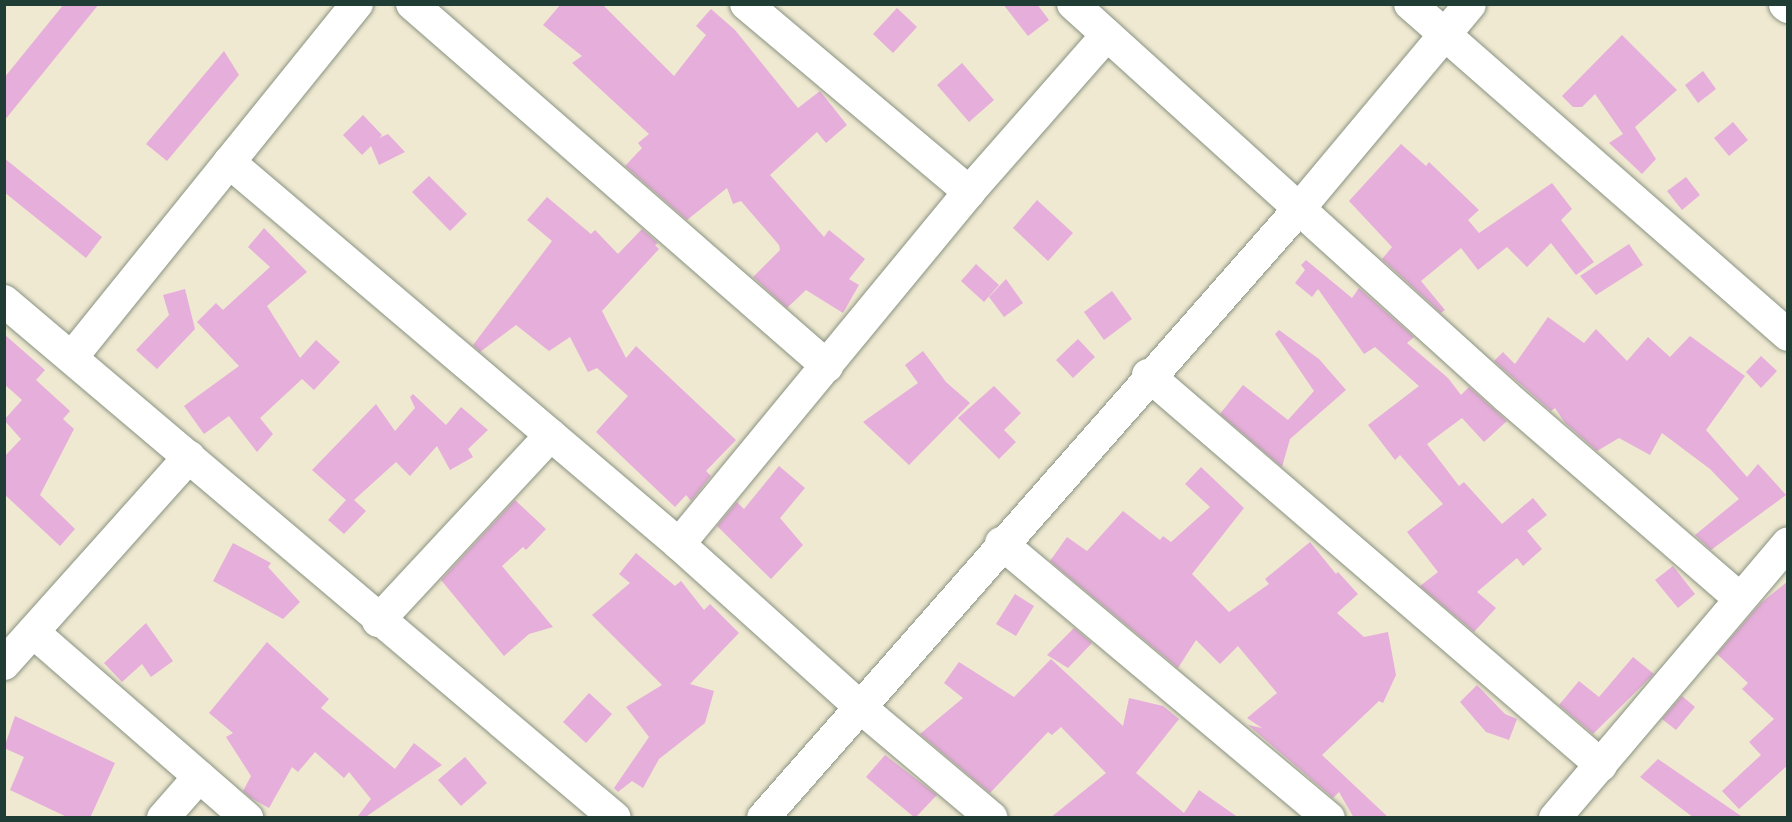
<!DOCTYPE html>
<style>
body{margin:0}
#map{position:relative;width:1792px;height:822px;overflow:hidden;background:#f0e9d1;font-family:"IM FELL Great Primer",serif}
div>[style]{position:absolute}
.building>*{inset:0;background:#e6aeda}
.roads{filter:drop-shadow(0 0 2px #889382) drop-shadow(0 0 2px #889382)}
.street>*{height:32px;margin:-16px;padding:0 16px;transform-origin:16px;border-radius:16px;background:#fff}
.secondary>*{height:33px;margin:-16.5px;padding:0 16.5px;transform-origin:16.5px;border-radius:16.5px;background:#fff}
span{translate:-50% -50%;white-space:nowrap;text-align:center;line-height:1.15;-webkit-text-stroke:5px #fff;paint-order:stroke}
.frame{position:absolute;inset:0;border:6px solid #1f3d34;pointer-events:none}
</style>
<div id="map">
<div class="building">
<i style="clip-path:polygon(64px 4px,99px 4px,4px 121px,4px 78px)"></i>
<i style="clip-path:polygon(561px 4px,602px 4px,674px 76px,706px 35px,696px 26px,711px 9px,735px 30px,798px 108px,820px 91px,847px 125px,826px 143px,817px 132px,770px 175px,824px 237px,829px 230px,865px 259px,849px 279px,859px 285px,843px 313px,806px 290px,787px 308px,753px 277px,780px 250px,779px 245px,741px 201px,733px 204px,727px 188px,687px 220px,625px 166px,642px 148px,638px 143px,649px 134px,572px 63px,582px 56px,543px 25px)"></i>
<i style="clip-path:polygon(1003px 4px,1037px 4px,1049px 20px,1028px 36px)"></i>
<i style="clip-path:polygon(897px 8px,917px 27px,893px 53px,873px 34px)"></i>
<i style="clip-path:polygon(1622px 35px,1677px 90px,1635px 127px,1656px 159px,1642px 174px,1609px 143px,1623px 134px,1595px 94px,1582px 107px,1573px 107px,1562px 96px)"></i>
<i style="clip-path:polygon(224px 51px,239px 75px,167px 161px,146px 144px)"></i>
<i style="clip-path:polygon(962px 63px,994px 100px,969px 122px,937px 85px)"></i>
<i style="clip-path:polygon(1703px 71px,1716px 89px,1698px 103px,1685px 85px)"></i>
<i style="clip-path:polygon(363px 115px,382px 135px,379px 138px,388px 134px,405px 152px,379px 165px,371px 146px,362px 155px,343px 135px)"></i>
<i style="clip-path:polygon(1733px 122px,1748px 140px,1729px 156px,1714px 138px)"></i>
<i style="clip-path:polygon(1401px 144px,1426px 166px,1429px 162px,1479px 210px,1468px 220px,1479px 233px,1552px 183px,1572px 209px,1561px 220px,1594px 262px,1576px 275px,1551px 243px,1527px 267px,1507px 247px,1478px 270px,1461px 248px,1421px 281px,1445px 310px,1441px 313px,1382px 259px,1392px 247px,1349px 201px)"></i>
<i style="clip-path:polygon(4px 158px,102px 237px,86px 258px,4px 192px)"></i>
<i style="clip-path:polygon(429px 176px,467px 214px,450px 231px,412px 192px)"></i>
<i style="clip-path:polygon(1686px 177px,1700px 195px,1682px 210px,1667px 191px)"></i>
<i style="clip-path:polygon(547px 197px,591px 234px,595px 230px,618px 254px,642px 229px,658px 243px,655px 245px,659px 249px,602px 311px,626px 358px,636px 346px,736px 440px,706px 471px,711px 476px,691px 501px,686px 495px,675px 507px,596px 432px,628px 396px,597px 368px,588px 372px,570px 337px,549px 351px,516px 325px,480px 352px,473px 345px,552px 241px,527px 220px)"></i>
<i style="clip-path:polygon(1037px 200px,1073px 233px,1048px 261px,1013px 228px)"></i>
<i style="clip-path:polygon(264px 228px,307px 272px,267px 306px,300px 358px,316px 340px,340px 362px,314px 390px,302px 379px,260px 418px,273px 434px,257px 452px,229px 416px,204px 434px,184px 406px,239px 366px,197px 322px,216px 303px,223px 310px,270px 267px,248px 247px)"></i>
<i style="clip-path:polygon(1629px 244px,1643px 265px,1596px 295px,1580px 276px)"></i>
<i style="clip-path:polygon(1306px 260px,1352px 298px,1359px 288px,1414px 337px,1407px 343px,1448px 378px,1461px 395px,1469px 387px,1507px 421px,1484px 442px,1462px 418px,1427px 444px,1459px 486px,1464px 482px,1502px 524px,1533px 498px,1547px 515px,1527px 531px,1542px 549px,1523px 566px,1517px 558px,1477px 592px,1496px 608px,1474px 632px,1420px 586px,1438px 572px,1407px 532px,1443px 504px,1400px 455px,1395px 460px,1368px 425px,1419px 386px,1375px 347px,1364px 354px,1318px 289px,1312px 297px,1295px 283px,1305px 270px,1301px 265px)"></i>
<i style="clip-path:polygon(976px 264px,999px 285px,984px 302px,961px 281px)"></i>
<i style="clip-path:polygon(1006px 279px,1023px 303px,1004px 317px,989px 297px)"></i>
<i style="clip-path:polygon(185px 289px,195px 329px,157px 369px,136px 350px,169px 315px,163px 295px)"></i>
<i style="clip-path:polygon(1112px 291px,1132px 319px,1104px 340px,1084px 312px)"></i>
<i style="clip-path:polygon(1548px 317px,1584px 343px,1596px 329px,1627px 361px,1648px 337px,1670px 357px,1690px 336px,1745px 376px,1706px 430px,1747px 477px,1758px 464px,1786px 495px,1711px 550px,1695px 535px,1739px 499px,1710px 469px,1662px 433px,1650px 455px,1619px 438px,1597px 451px,1565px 423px,1555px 408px,1551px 411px,1494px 361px,1503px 352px,1515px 364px)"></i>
<i style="clip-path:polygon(1279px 330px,1319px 359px,1346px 390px,1290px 439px,1282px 467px,1220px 414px,1243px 385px,1288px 420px,1314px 391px,1275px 334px)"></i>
<i style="clip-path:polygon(4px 334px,45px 370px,36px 380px,70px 411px,63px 419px,74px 429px,40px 495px,75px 529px,60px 546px,4px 494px,4px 457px,21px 439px,4px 420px,22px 400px,4px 384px)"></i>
<i style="clip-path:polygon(1078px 339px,1095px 357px,1073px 378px,1056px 360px)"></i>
<i style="clip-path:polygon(923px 351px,946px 382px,970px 403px,909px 465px,863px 422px,918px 383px,905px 365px)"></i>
<i style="clip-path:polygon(1761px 356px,1777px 371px,1761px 388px,1746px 372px)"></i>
<i style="clip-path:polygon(994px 386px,1021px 413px,1004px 430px,1016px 442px,999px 459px,958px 418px)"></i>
<i style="clip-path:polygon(413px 394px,446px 425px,461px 407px,488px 430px,468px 449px,473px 457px,450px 470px,437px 446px,410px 476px,396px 462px,354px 500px,366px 511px,344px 534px,328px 520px,346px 500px,312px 470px,376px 404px,395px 431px,415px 408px,410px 397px)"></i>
<i style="clip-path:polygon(779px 466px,805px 488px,780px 518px,803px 545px,771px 579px,717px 526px,737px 502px,744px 509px)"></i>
<i style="clip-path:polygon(1201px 467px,1244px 508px,1192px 574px,1229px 612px,1269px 584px,1265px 579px,1310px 542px,1336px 574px,1338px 572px,1358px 594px,1337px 613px,1364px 637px,1388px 632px,1396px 675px,1383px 703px,1379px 701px,1322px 755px,1389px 818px,1354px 818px,1339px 792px,1333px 798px,1248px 725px,1262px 728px,1247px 718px,1277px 693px,1238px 646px,1220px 664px,1196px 640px,1178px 668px,1050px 561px,1067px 537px,1087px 551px,1123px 511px,1160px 540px,1163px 536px,1171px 542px,1210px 507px,1185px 484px)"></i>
<i style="clip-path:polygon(515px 500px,546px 529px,526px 550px,523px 547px,502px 566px,553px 627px,529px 634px,504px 656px,441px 580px)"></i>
<i style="clip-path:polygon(233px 543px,271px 563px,268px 567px,300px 602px,283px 619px,213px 581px)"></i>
<i style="clip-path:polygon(636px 553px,675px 586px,681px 581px,704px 610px,710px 604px,739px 633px,690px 684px,714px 691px,705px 723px,659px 759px,643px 788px,632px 781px,618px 792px,614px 788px,649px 737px,626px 707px,662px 685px,592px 615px,630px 583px,619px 574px)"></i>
<i style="clip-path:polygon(1673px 566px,1695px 594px,1678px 608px,1655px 580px)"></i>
<i style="clip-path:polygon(1788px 581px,1788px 765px,1739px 809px,1722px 791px,1761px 755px,1749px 742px,1774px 719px,1742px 689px,1748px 683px,1717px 654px,1761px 603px)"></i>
<i style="clip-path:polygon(1015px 594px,1034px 606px,1016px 636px,996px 624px)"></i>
<i style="clip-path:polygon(146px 623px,173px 661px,151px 677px,142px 664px,122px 682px,104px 663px)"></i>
<i style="clip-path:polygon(1074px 628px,1092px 643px,1068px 668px,1047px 655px)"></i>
<i style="clip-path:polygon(267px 642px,329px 699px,321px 708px,395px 769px,414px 743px,442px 765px,364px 818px,358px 816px,371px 799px,349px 772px,344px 778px,315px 752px,298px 772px,292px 767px,269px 808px,251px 798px,243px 791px,251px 776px,226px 737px,233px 733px,209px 713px)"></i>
<i style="clip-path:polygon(1633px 657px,1654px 674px,1593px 734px,1559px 705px,1579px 681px,1599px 697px)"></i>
<i style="clip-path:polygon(1051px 659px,1123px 726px,1129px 698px,1163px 706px,1179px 719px,1136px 773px,1184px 813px,1199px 790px,1239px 818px,1050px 818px,1106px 773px,1061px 727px,1052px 735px,1048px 732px,990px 793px,920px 734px,963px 698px,944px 683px,959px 662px,1014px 697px)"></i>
<i style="clip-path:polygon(1477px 685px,1505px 714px,1517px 719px,1509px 740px,1486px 732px,1460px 702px)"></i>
<i style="clip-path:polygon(589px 693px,612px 714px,586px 743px,563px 722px)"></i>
<i style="clip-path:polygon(1682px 696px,1695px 707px,1676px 730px,1662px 719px)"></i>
<i style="clip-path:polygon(15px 716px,115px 763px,90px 818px,69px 818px,10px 790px,24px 757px,4px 748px)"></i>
<i style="clip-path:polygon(885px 755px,937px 795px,915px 818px,866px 777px)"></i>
<i style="clip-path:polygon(465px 757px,487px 783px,461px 806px,438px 780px)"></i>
<i style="clip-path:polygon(1658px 759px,1744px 818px,1694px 818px,1640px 777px)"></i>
</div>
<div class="roads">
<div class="street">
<i style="left:412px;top:4px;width:551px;rotate:41.1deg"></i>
<i style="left:746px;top:4px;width:292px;rotate:40.1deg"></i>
<i style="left:1073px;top:4px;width:585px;rotate:42.16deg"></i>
<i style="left:1507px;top:397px;width:308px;rotate:40.9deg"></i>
<i style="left:1410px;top:4px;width:502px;rotate:41.21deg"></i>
<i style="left:229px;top:162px;width:590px;rotate:40.33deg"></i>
<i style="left:679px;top:544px;width:244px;rotate:42deg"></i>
<i style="left:860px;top:707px;width:172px;rotate:40.1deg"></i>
<i style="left:4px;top:301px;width:800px;rotate:40.24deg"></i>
<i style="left:72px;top:357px;width:454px;rotate:-51.1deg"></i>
<i style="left:1148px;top:375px;width:598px;rotate:40.73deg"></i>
<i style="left:1001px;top:543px;width:428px;rotate:40deg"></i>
<i style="left:679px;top:544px;width:456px;rotate:-50.5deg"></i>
<i style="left:969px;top:192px;width:209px;rotate:-48.7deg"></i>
<i style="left:378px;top:621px;width:254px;rotate:-47.1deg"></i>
<i style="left:33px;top:632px;width:284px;rotate:41deg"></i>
<i style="left:4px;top:664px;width:278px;rotate:-48.2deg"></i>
<i style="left:163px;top:818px;width:55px;rotate:-48.7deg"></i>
<i style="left:763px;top:818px;width:810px;rotate:-48.65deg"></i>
<i style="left:1298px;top:210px;width:268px;rotate:-50.1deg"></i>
<i style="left:1555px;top:818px;width:360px;rotate:-49.7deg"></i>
</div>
<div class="secondary">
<i style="left:1785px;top:4px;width:4px;rotate:34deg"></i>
</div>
</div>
<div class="frame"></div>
</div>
